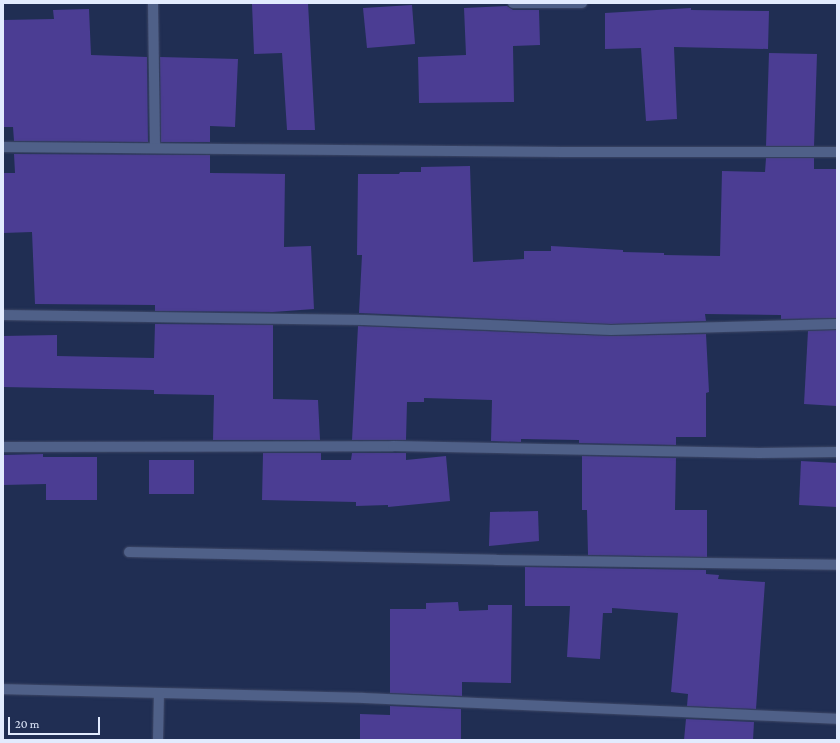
<!DOCTYPE html>
<style>
body{margin:0}
#map{position:relative;width:840px;height:743px;overflow:hidden;background:#202e53;font-family:"Crimson Pro",serif}
div>[style]{position:absolute}
.building>*{inset:0;background:#4b3d93}
.roads{filter:drop-shadow(0 0 1px #3e4867) drop-shadow(0 0 1px #3e4867)}
.street>*{height:10px;margin:-5px;padding:0 5px;transform-origin:5px;border-radius:5px;background:#4f6088}
span{translate:-50% -50%;white-space:nowrap;text-align:center;line-height:1.15;-webkit-text-stroke:3.5px #202e53;paint-order:stroke}
.frame{position:absolute;inset:0;border:4px solid #e2ebfe;pointer-events:none}
.scale{position:absolute;left:8px;top:717px;width:92px;height:18px;box-sizing:border-box;border:2px solid #e2ebfe;border-top:0;padding-left:5px;font-size:12px;line-height:14px;white-space:nowrap;color:#e2ebfe;-webkit-text-stroke:3px #202e53;paint-order:stroke}
</style>
<div id="map">
<div class="building">
<i style="clip-path:polygon(308px 3px,315px 130px,287px 130px,282px 53px,254px 54px,252px 4px)"></i>
<i style="clip-path:polygon(412px 5px,415px 44px,367px 48px,363px 8px)"></i>
<i style="clip-path:polygon(507px 6px,513px 10px,539px 10px,540px 45px,513px 46px,514px 102px,419px 103px,418px 57px,466px 55px,464px 8px)"></i>
<i style="clip-path:polygon(691px 8px,691px 10px,769px 11px,768px 49px,674px 47px,677px 119px,646px 121px,641px 48px,605px 49px,605px 13px)"></i>
<i style="clip-path:polygon(89px 9px,91px 55px,147px 57px,148px 142px,14px 141px,13px 127px,3px 127px,3px 20px,54px 19px,53px 10px)"></i>
<i style="clip-path:polygon(769px 53px,817px 54px,814px 146px,766px 146px)"></i>
<i style="clip-path:polygon(160px 57px,238px 59px,235px 127px,210px 126px,210px 142px,161px 142px)"></i>
<i style="clip-path:polygon(14px 154px,210px 155px,210px 173px,285px 174px,284px 247px,311px 246px,314px 309px,273px 312px,155px 311px,155px 305px,35px 304px,32px 232px,3px 233px,3px 173px,15px 173px)"></i>
<i style="clip-path:polygon(766px 158px,814px 158px,814px 169px,837px 169px,837px 318px,781px 319px,781px 315px,705px 314px,706px 321px,611px 324px,359px 313px,362px 255px,357px 255px,358px 174px,399px 174px,400px 172px,421px 172px,421px 167px,470px 166px,473px 262px,524px 259px,524px 251px,551px 251px,551px 246px,623px 250px,623px 252px,664px 253px,664px 255px,720px 256px,722px 171px,765px 172px)"></i>
<i style="clip-path:polygon(155px 324px,273px 325px,273px 399px,318px 400px,320px 440px,213px 440px,214px 395px,154px 394px,154px 390px,3px 387px,3px 336px,57px 335px,57px 356px,154px 358px)"></i>
<i style="clip-path:polygon(358px 326px,611px 336px,706px 334px,709px 392px,706px 393px,706px 437px,676px 437px,676px 445px,579px 443px,579px 440px,521px 439px,521px 442px,491px 441px,492px 400px,424px 398px,424px 402px,407px 402px,406px 440px,352px 440px)"></i>
<i style="clip-path:polygon(837px 330px,837px 406px,804px 404px,808px 331px)"></i>
<i style="clip-path:polygon(263px 453px,321px 453px,321px 460px,351px 460px,352px 453px,406px 453px,406px 460px,446px 456px,450px 501px,388px 507px,388px 505px,356px 506px,356px 502px,262px 500px)"></i>
<i style="clip-path:polygon(43px 454px,43px 457px,97px 457px,97px 500px,46px 500px,46px 484px,3px 485px,3px 455px)"></i>
<i style="clip-path:polygon(582px 456px,676px 458px,675px 510px,707px 510px,707px 557px,588px 555px,587px 510px,582px 510px)"></i>
<i style="clip-path:polygon(149px 460px,194px 460px,194px 494px,149px 494px)"></i>
<i style="clip-path:polygon(801px 461px,837px 463px,837px 507px,799px 505px)"></i>
<i style="clip-path:polygon(538px 511px,539px 541px,489px 546px,490px 512px)"></i>
<i style="clip-path:polygon(525px 567px,706px 570px,706px 574px,719px 575px,718px 579px,765px 582px,756px 709px,687px 706px,688px 694px,671px 692px,678px 613px,612px 608px,612px 613px,603px 613px,600px 659px,567px 657px,570px 606px,525px 606px)"></i>
<i style="clip-path:polygon(458px 602px,459px 611px,488px 610px,488px 605px,512px 605px,511px 683px,462px 682px,462px 696px,390px 693px,390px 609px,426px 609px,426px 603px)"></i>
<i style="clip-path:polygon(390px 706px,461px 709px,461px 740px,360px 740px,360px 714px,390px 715px)"></i>
<i style="clip-path:polygon(686px 719px,754px 722px,753px 740px,684px 740px)"></i>
</div>
<div class="roads">
<div class="street">
<i style="left:153px;top:3px;width:145px;rotate:89.2deg"></i>
<i style="left:513px;top:3px;width:69px"></i>
<i style="left:3px;top:147px;width:560px;rotate:0.51deg"></i>
<i style="left:563px;top:152px;width:274px"></i>
<i style="left:3px;top:315px;width:361px;rotate:0.8deg"></i>
<i style="left:364px;top:320px;width:247px;rotate:2.3deg"></i>
<i style="left:611px;top:330px;width:226px;rotate:-1.5deg"></i>
<i style="left:3px;top:447px;width:390px;rotate:-0.1deg"></i>
<i style="left:393px;top:446px;width:366px;rotate:1.1deg"></i>
<i style="left:759px;top:453px;width:78px;rotate:-0.7deg"></i>
<i style="left:129px;top:552px;width:367px;rotate:1.2deg"></i>
<i style="left:496px;top:560px;width:341px;rotate:0.8deg"></i>
<i style="left:3px;top:689px;width:360px;rotate:1.4deg"></i>
<i style="left:363px;top:698px;width:474px;rotate:2.5deg"></i>
<i style="left:158px;top:740px;width:47px;rotate:-88.8deg"></i>
</div>
</div>
<div class="frame"></div>
<div class="scale">20 m</div>
</div>
